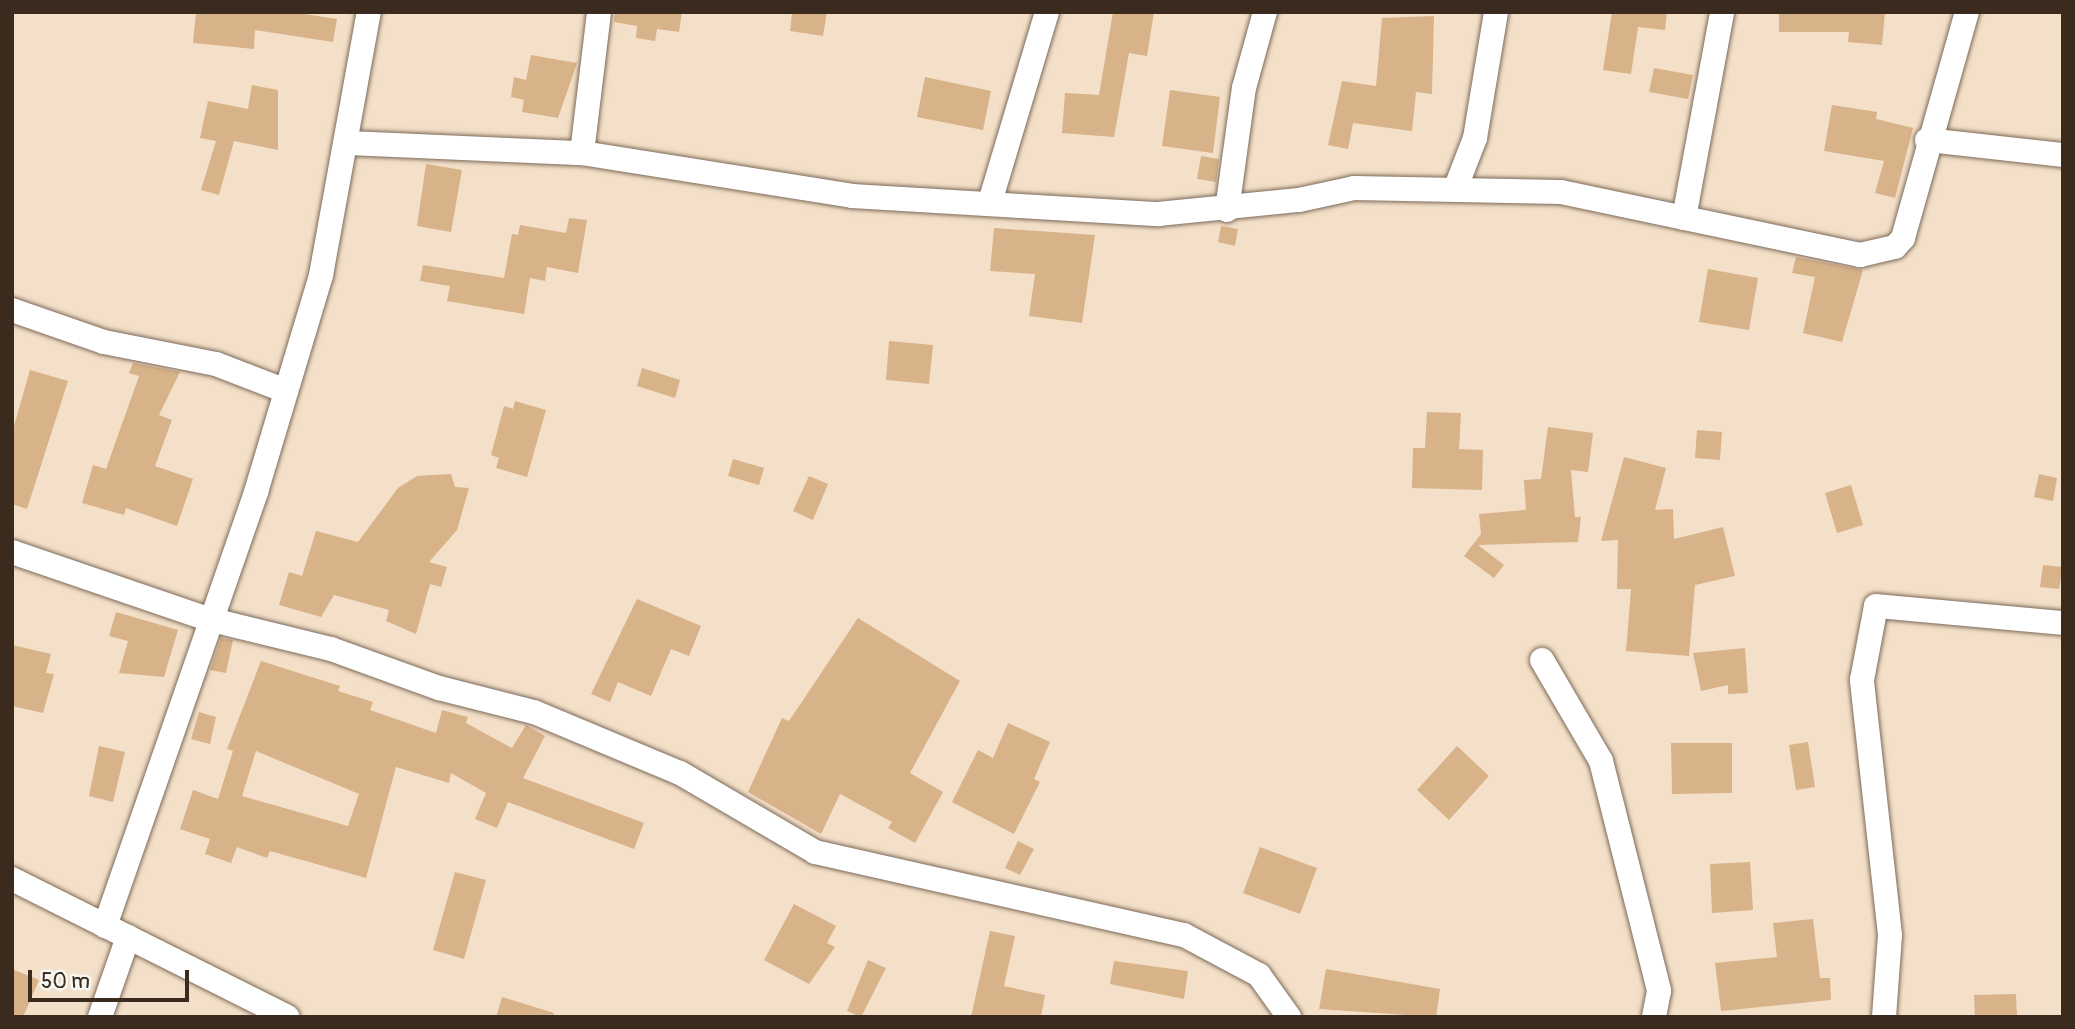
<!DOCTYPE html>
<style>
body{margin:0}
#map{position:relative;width:2075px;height:1029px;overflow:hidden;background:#f4e0c8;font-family:Pangolin,sans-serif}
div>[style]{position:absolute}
.building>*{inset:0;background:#d8b289}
.roads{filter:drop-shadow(0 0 2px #7c6a5a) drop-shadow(0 0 2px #7c6a5a)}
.street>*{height:24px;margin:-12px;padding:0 12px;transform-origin:12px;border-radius:12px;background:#fff}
span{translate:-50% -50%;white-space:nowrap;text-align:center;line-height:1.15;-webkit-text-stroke:5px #f6f6f2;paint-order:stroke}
.frame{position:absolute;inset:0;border:14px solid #3b2a1e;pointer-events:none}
.scale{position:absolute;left:28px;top:970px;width:161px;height:32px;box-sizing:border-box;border:4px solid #3b2a1e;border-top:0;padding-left:9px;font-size:21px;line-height:24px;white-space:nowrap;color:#3b2a1e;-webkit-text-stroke:5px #f6f6f2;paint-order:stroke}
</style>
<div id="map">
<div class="building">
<i style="clip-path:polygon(196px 12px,291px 12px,337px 19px,333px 42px,255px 30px,254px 49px,193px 43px)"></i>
<i style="clip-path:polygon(615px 12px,682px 12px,679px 32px,657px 29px,655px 41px,636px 38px,637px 26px,614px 22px)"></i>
<i style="clip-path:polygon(792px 12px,827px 12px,823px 36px,790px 31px)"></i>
<i style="clip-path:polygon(1113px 12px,1154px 12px,1147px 56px,1129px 53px,1114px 137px,1062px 133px,1065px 93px,1099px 95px)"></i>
<i style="clip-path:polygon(1612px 12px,1667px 12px,1665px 30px,1638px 27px,1631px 74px,1603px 70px)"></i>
<i style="clip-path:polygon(1779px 12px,1885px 12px,1882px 45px,1848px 42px,1849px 32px,1779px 32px)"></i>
<i style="clip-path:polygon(1434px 16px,1432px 94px,1416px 92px,1412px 131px,1353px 123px,1348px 149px,1328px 145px,1342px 81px,1376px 86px,1382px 18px)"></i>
<i style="clip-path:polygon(531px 55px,577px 63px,558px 118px,522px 112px,524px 100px,511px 97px,514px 77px,526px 80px)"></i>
<i style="clip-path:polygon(1654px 68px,1693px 75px,1688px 99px,1649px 92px)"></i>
<i style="clip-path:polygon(925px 77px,991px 91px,983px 130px,917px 117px)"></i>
<i style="clip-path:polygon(252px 85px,278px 90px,278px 150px,234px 141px,219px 195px,201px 190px,216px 141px,200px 138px,208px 101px,248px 109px)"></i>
<i style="clip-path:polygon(1170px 90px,1220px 97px,1213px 153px,1162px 146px)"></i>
<i style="clip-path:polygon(1832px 105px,1877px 112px,1876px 119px,1913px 128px,1895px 198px,1875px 193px,1884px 161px,1824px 151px)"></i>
<i style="clip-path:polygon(1201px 156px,1219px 159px,1216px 182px,1197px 179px)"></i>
<i style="clip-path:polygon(426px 164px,462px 170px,451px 232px,417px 226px)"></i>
<i style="clip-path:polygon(569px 218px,587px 220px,578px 273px,547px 267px,545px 281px,530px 278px,524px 314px,447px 301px,450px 286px,420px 281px,423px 265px,504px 278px,512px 234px,518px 235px,520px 225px,566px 233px)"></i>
<i style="clip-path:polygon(1221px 226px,1238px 229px,1235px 246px,1218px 242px)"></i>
<i style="clip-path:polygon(994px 228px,1095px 235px,1082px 323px,1029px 316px,1035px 274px,990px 271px)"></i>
<i style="clip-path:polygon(1796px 257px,1863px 270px,1842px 342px,1803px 333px,1815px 277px,1792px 273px)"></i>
<i style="clip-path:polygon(1708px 269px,1758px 278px,1749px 330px,1699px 322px)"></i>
<i style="clip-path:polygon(889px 341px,933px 345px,929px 384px,886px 380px)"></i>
<i style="clip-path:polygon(133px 363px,180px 372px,159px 415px,172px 420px,155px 466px,193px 479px,177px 526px,126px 508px,124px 515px,82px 503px,93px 465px,106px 469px,139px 376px,129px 373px)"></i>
<i style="clip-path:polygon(642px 368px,680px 380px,675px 398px,637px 386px)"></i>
<i style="clip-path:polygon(30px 370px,68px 381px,27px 509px,12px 504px,12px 433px)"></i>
<i style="clip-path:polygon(515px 401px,546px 410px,527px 477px,496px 468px,499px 458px,491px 455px,504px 406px,513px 409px)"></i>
<i style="clip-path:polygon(1427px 412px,1461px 413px,1459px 449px,1483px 450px,1482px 490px,1412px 488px,1413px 448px,1425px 448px)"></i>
<i style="clip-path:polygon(1548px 427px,1593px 433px,1588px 472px,1571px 470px,1575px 517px,1581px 517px,1578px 542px,1478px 545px,1504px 565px,1494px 578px,1464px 556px,1481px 534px,1479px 514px,1526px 510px,1524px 480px,1541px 479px)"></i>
<i style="clip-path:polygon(1697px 430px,1722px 432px,1720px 460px,1695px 458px)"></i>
<i style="clip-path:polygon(1624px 457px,1666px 468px,1655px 510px,1673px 509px,1674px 539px,1723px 527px,1735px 576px,1695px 585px,1689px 656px,1626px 651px,1631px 589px,1617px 589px,1618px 540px,1601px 541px)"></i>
<i style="clip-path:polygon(733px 459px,764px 468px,759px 485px,728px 476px)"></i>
<i style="clip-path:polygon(451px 474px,455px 487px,469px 488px,457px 530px,429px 562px,447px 567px,441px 587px,430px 584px,416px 634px,386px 621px,389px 610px,334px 595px,321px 617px,279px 605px,289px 572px,302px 576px,316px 531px,358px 542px,398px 488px,417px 476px)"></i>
<i style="clip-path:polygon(2039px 474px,2057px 478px,2053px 501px,2034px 497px)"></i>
<i style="clip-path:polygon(809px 476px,828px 484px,813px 520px,793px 511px)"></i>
<i style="clip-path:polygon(1851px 485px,1863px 525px,1837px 533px,1825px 493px)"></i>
<i style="clip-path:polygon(2043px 565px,2063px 567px,2059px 589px,2040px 587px)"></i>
<i style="clip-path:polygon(637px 599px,701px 626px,689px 656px,671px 649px,651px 696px,618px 682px,610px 702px,591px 694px)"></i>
<i style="clip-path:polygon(116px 612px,178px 630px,164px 677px,119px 673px,128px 641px,109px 636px)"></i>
<i style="clip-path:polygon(858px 618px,960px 681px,910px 773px,943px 792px,915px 843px,888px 828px,892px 822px,840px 794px,821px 834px,748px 792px,782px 718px,789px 721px)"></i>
<i style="clip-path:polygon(221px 638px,233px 640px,226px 673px,210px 670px)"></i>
<i style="clip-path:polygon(12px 645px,51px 654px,46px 673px,54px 674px,43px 713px,12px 706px)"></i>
<i style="clip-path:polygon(1745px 648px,1748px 693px,1728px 694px,1728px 685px,1701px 691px,1693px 653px)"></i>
<i style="clip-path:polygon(evenodd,261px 661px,340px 686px,338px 691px,373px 702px,370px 710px,436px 733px,442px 710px,468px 717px,466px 723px,512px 748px,526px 725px,545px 736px,523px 778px,644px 823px,634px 849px,508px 802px,497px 828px,475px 819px,486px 793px,451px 773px,449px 783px,396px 767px,366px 878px,270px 851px,267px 858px,237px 847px,231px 863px,205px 854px,210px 839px,180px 829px,193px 790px,218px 799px,233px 751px,227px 749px,261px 661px,256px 751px,359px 794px,348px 826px,242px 796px,256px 751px)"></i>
<i style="clip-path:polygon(199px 712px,216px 717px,210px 744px,191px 739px)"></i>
<i style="clip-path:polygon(1008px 723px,1050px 742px,1034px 779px,1040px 782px,1014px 834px,952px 802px,978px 750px,993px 758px)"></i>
<i style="clip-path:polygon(1808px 742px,1815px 787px,1796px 790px,1789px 745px)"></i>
<i style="clip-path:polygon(1671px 743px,1732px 743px,1732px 793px,1672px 794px)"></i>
<i style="clip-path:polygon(99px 746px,125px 752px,113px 802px,89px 796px)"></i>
<i style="clip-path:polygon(1457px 746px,1489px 776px,1449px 820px,1417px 790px)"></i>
<i style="clip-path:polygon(1018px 841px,1034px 849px,1020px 875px,1005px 868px)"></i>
<i style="clip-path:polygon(1260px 847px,1317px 868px,1300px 914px,1243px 893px)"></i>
<i style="clip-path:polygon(1750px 862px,1753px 910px,1712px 913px,1710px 864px)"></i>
<i style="clip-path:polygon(455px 872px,486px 880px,464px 959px,433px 950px)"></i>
<i style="clip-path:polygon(794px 904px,836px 926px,827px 943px,835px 947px,809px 984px,764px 960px)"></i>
<i style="clip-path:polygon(1813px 919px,1820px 978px,1830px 978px,1831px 1000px,1721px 1011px,1715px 963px,1777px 957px,1773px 923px)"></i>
<i style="clip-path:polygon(990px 931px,1015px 936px,1004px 986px,1045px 995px,1041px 1017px,971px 1017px)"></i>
<i style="clip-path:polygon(868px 960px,886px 968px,861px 1017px,847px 1011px)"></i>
<i style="clip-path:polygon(1114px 961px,1188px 971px,1184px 999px,1110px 984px)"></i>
<i style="clip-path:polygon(12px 969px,39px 980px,23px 1017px,12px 1017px)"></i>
<i style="clip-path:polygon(1326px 969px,1440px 989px,1436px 1017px,1319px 1009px)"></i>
<i style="clip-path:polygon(2016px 994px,2017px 1017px,1975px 1017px,1974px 995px)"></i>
<i style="clip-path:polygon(502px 997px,554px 1013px,553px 1017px,496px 1017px)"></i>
</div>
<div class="roads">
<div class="street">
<i style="left:1927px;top:140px;width:137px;rotate:6.3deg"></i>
<i style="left:349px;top:143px;width:233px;rotate:2.5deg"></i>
<i style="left:582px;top:153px;width:273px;rotate:9deg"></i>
<i style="left:852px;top:196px;width:307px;rotate:3.4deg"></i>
<i style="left:1158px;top:214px;width:142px;rotate:-5.7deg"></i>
<i style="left:1299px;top:200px;width:56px;rotate:-12.3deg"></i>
<i style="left:1354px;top:188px;width:207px;rotate:1.1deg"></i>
<i style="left:1561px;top:192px;width:306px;rotate:11.9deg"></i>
<i style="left:1860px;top:255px;width:36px;rotate:-13deg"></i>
<i style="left:1895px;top:247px;width:12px;rotate:-48deg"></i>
<i style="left:1903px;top:238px;width:235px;rotate:-74.2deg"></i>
<i style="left:582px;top:153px;width:142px;rotate:-83.1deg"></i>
<i style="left:1456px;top:187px;width:53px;rotate:-68.8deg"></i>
<i style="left:1475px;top:138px;width:128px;rotate:-80.5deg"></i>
<i style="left:990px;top:202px;width:198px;rotate:-73.3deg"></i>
<i style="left:1227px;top:210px;width:123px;rotate:-82.1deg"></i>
<i style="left:1244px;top:88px;width:79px;rotate:-74.6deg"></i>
<i style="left:1684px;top:218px;width:209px;rotate:-79.5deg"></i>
<i style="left:12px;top:310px;width:97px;rotate:19.2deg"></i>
<i style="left:104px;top:342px;width:114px;rotate:11.1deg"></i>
<i style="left:216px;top:364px;width:75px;rotate:21.1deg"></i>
<i style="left:12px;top:552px;width:207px;rotate:18.9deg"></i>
<i style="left:208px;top:619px;width:127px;rotate:13.7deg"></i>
<i style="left:331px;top:649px;width:115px;rotate:19.9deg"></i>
<i style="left:439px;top:688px;width:98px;rotate:14.2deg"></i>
<i style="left:534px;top:712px;width:158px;rotate:22.7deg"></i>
<i style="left:680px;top:773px;width:156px;rotate:30.3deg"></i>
<i style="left:815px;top:852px;width:378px;rotate:12.7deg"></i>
<i style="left:1184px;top:935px;width:85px;rotate:28.1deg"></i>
<i style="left:1259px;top:975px;width:52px;rotate:54.5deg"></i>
<i style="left:1542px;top:660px;width:117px;rotate:59.7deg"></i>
<i style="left:1601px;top:761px;width:237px;rotate:75.8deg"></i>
<i style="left:1659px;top:991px;width:26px;rotate:101deg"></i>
<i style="left:12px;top:879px;width:308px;rotate:26.6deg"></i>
<i style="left:105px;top:926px;width:460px;rotate:-70.8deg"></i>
<i style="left:256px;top:492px;width:227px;rotate:-73.3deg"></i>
<i style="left:321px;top:275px;width:267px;rotate:-79.7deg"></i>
<i style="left:100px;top:1017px;width:85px;rotate:-70.7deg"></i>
<i style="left:1884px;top:1017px;width:82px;rotate:-85.8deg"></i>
<i style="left:1890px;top:935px;width:257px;rotate:-96.3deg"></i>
<i style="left:1862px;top:680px;width:75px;rotate:-79.3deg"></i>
<i style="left:1876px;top:606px;width:188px;rotate:5.2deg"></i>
</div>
</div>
<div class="frame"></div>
<div class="scale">50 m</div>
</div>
